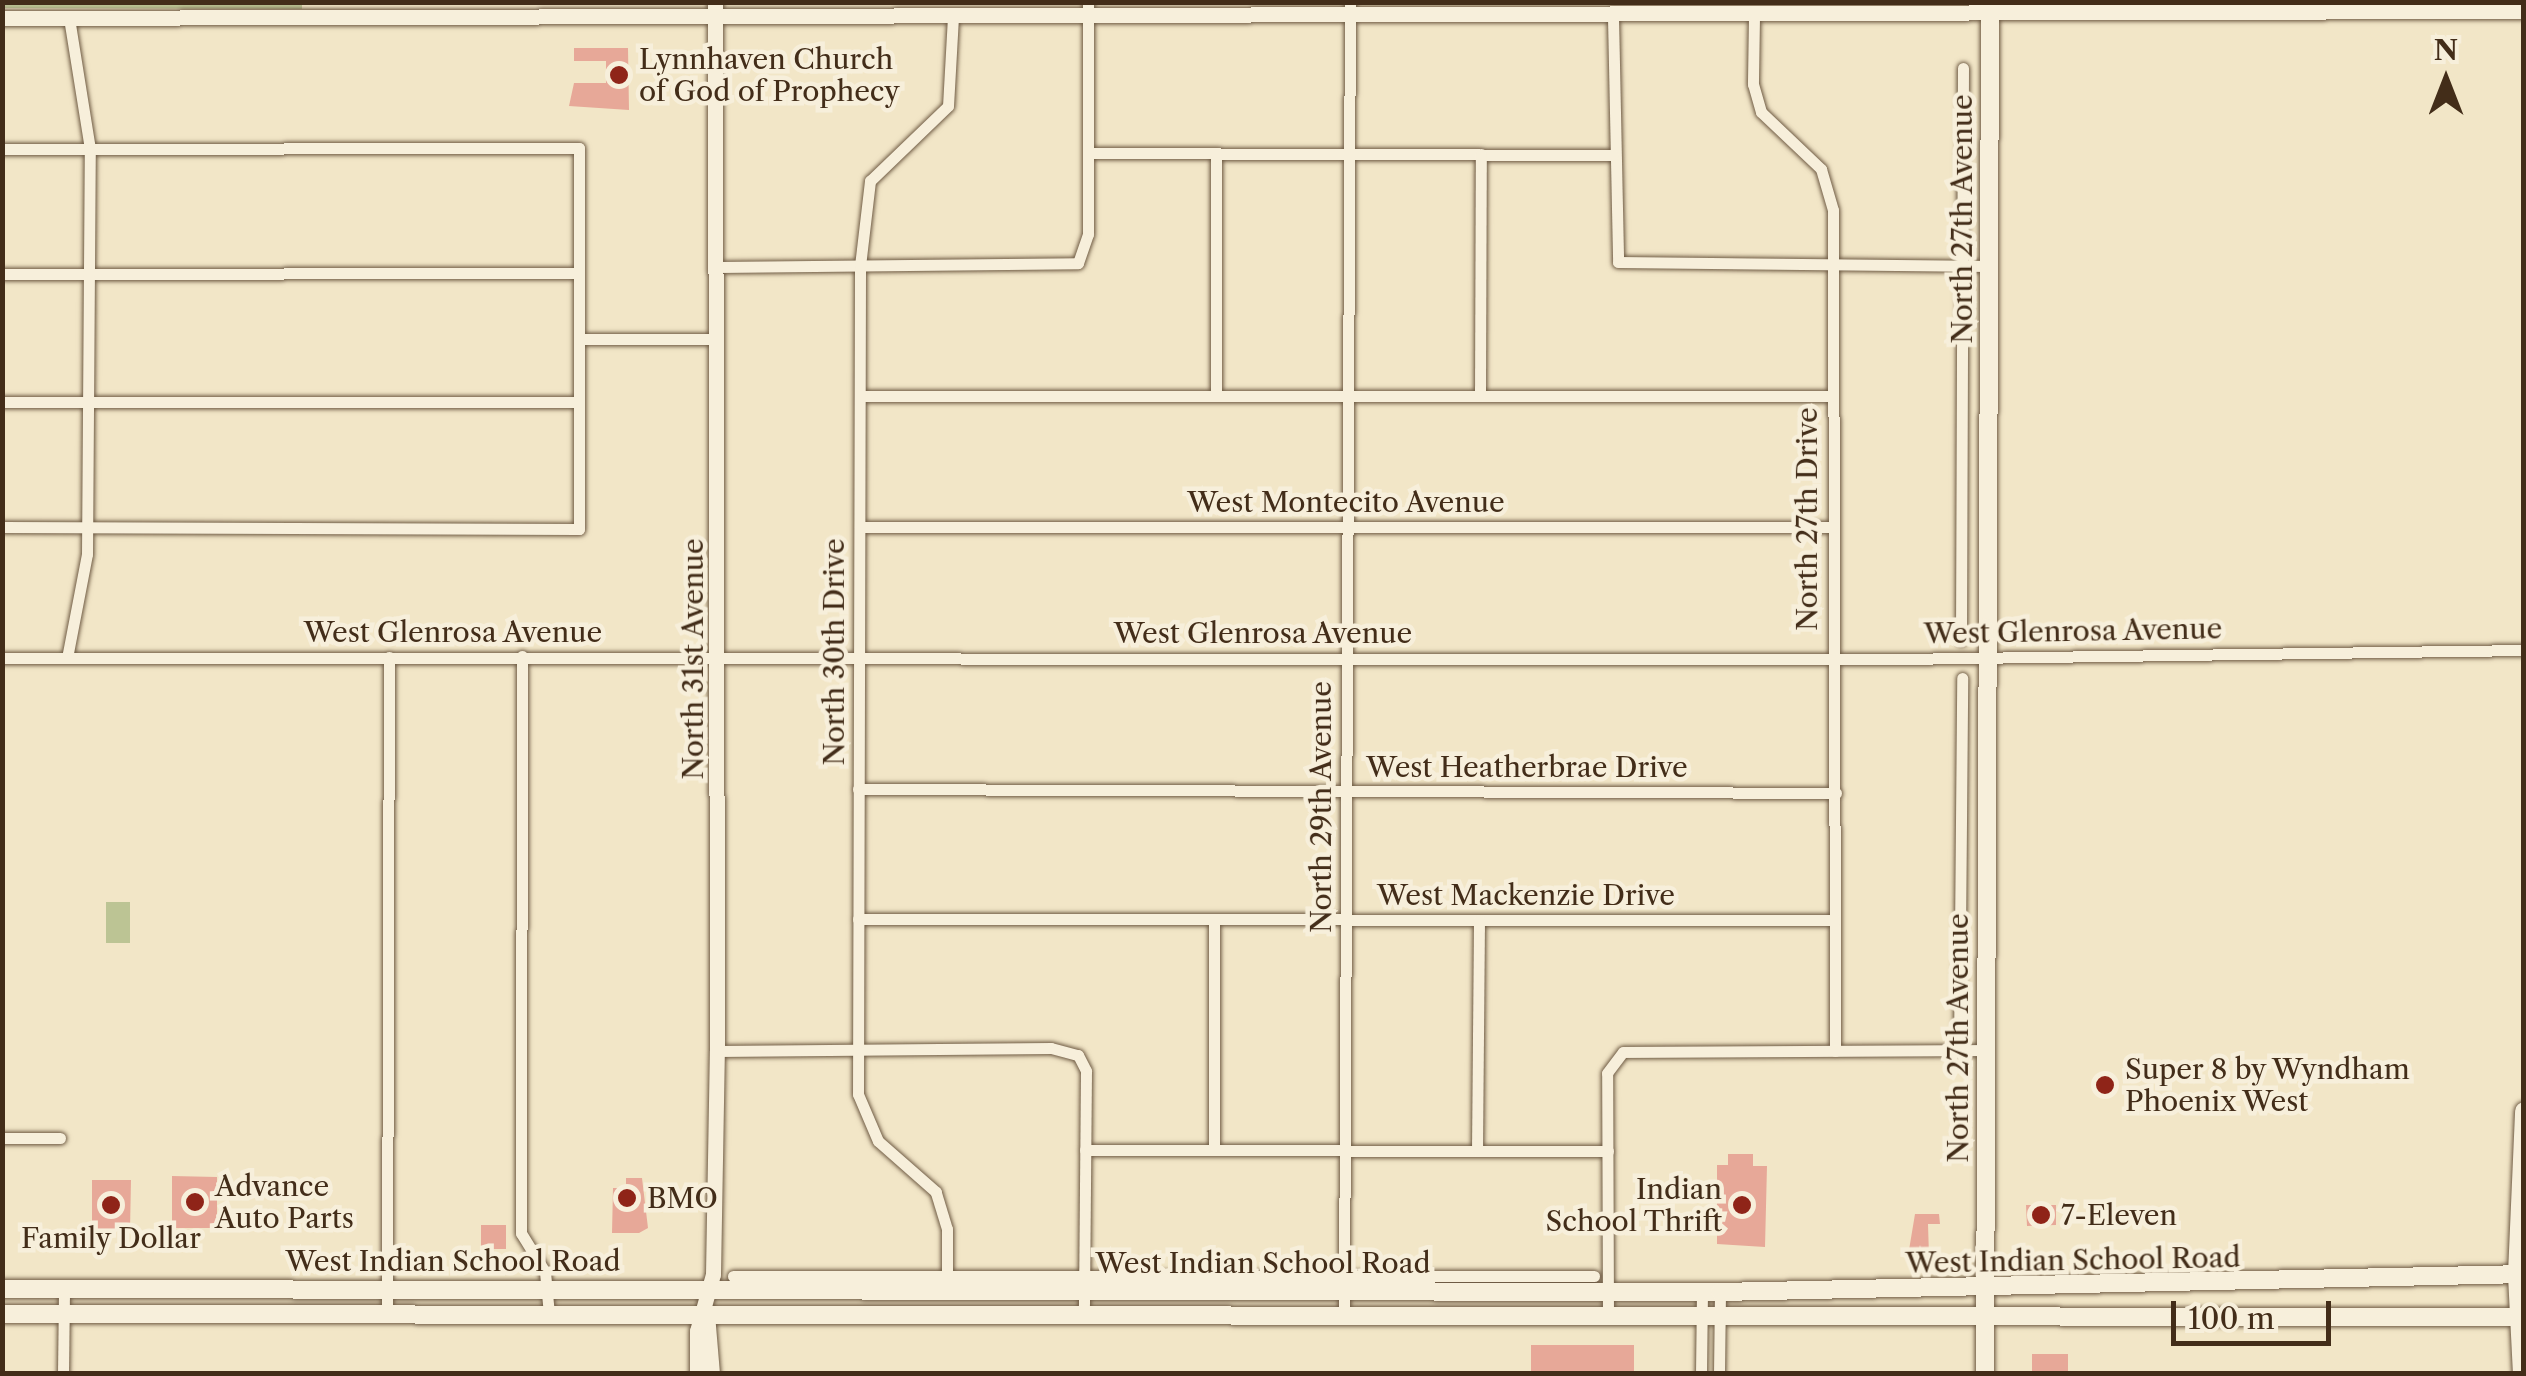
<!DOCTYPE html>
<style>
body{margin:0}
#map{position:relative;width:2526px;height:1376px;overflow:hidden;background:#f2e6c7;font-family:"Libre Caslon Text",serif}
div>[style]{position:absolute}
.green>*{inset:0;background:#bcc494}
.building>*{inset:0;background:#e7a898}
.roads{filter:drop-shadow(0 0 2px #6f5b44) drop-shadow(0 0 2px #6f5b44)}
.minor>*{height:11px;margin:-5.5px;padding:0 5.5px;transform-origin:5.5px;border-radius:5.5px;background:#f7efdb}
.tertiary>*{height:15px;margin:-7.5px;padding:0 7.5px;transform-origin:7.5px;border-radius:7.5px;background:#f7efdb}
.secondary>*{height:18px;margin:-9px;padding:0 9px;transform-origin:9px;border-radius:9px;background:#f7efdb}
.dots>*{width:28px;height:28px;translate:-50% -50%;box-sizing:border-box;border:5px solid #f7efdb;border-radius:50%}
span{translate:-50% -50%;white-space:nowrap;text-align:center;line-height:1.15;-webkit-text-stroke:9px #f7efdb;paint-order:stroke}
.poi-label{font-size:28px;color:#432d19}
.left{translate:0 -50%;text-align:left}
.right{translate:-100% -50%;text-align:right}
.street-label{font-size:28px;color:#432d19}
.frame{position:absolute;inset:0;border:5px solid #432d19;pointer-events:none}
.north{position:absolute;left:2396px;top:30px;width:100px;height:100px;-webkit-text-stroke:8px #f7efdb;paint-order:stroke;rotate:0deg;font-size:28px;font-weight:700;line-height:40px;text-align:center;color:#432d19}
.north::after{content:'';display:block;margin:auto;width:35px;height:45px;background:#432d19;clip-path:polygon(50% 0,100% 100%,50% 72%,0 100%)}
.scale{position:absolute;left:2171px;top:1301px;width:160px;height:45px;box-sizing:border-box;border:5px solid #432d19;border-top:0;padding-left:12px;font-size:30px;line-height:35px;white-space:nowrap;color:#432d19;-webkit-text-stroke:8px #f7efdb;paint-order:stroke}
</style>
<div id="map">
<div class="green">
<i style="clip-path:polygon(3px 2px,302px 2px,302px 9px,3px 8px)"></i>
<i style="clip-path:polygon(106px 902px,130px 902px,130px 943px,106px 943px)"></i>
</div>
<div class="building">
<i style="clip-path:polygon(574px 48px,628px 48px,629px 110px,569px 106px,574px 83px,606px 83px,606px 61px,574px 61px)"></i>
<i style="clip-path:polygon(1728px 1154px,1753px 1154px,1753px 1166px,1767px 1166px,1765px 1247px,1717px 1244px,1717px 1165px,1728px 1165px)"></i>
<i style="clip-path:polygon(172px 1176px,217px 1177px,217px 1228px,172px 1228px)"></i>
<i style="clip-path:polygon(626px 1178px,642px 1178px,648px 1228px,639px 1233px,612px 1233px,613px 1188px,626px 1188px)"></i>
<i style="clip-path:polygon(92px 1180px,131px 1180px,130px 1230px,92px 1229px)"></i>
<i style="clip-path:polygon(2026px 1205px,2056px 1205px,2056px 1225px,2027px 1226px)"></i>
<i style="clip-path:polygon(1915px 1214px,1939px 1214px,1940px 1224px,1928px 1224px,1929px 1256px,1908px 1256px)"></i>
<i style="clip-path:polygon(481px 1225px,506px 1225px,506px 1249px,481px 1249px)"></i>
<i style="clip-path:polygon(1531px 1345px,1634px 1345px,1634px 1374px,1531px 1374px)"></i>
<i style="clip-path:polygon(2032px 1354px,2068px 1354px,2068px 1374px,2032px 1374px)"></i>
</div>
<div class="roads">
<div class="minor">
<i style="left:1613px;top:17px;width:245px;rotate:88.8deg"></i>
<i style="left:1618px;top:262px;width:373px;rotate:0.6deg"></i>
<i style="left:1754px;top:17px;width:67px;rotate:90.9deg"></i>
<i style="left:1753px;top:84px;width:29px;rotate:74deg"></i>
<i style="left:1761px;top:112px;width:83px;rotate:43.5deg"></i>
<i style="left:1821px;top:169px;width:43px;rotate:73.7deg"></i>
<i style="left:1833px;top:210px;width:841px;rotate:89.86deg"></i>
<i style="left:2px;top:149px;width:577px;rotate:-0.1deg"></i>
<i style="left:579px;top:148px;width:381px;rotate:90deg"></i>
<i style="left:579px;top:529px;width:577px;rotate:-179.8deg"></i>
<i style="left:1088px;top:153px;width:525px;rotate:0.22deg"></i>
<i style="left:1216px;top:154px;width:242px;rotate:90deg"></i>
<i style="left:718px;top:267px;width:360px;rotate:-0.6deg"></i>
<i style="left:1078px;top:263px;width:31px;rotate:-71deg"></i>
<i style="left:1088px;top:234px;width:232px;rotate:-90deg"></i>
<i style="left:2px;top:274px;width:577px;rotate:-0.1deg"></i>
<i style="left:579px;top:339px;width:138px"></i>
<i style="left:860px;top:396px;width:972px"></i>
<i style="left:1480px;top:396px;width:242px;rotate:-89.8deg"></i>
<i style="left:2px;top:402px;width:577px"></i>
<i style="left:860px;top:527px;width:972px"></i>
<i style="left:1961px;top:640px;width:572px;rotate:-89.8deg"></i>
<i style="left:522px;top:656px;width:577px;rotate:90.1deg"></i>
<i style="left:521px;top:1233px;width:46px;rotate:58.4deg"></i>
<i style="left:545px;top:1272px;width:42px;rotate:84.6deg"></i>
<i style="left:2px;top:658px;width:1896px;rotate:0.03deg"></i>
<i style="left:1898px;top:659px;width:626px;rotate:-0.82deg"></i>
<i style="left:67px;top:658px;width:106px;rotate:-79.1deg"></i>
<i style="left:87px;top:554px;width:405px;rotate:-89.6deg"></i>
<i style="left:90px;top:149px;width:133px;rotate:-99.1deg"></i>
<i style="left:858px;top:789px;width:978px;rotate:0.23deg"></i>
<i style="left:858px;top:919px;width:977px;rotate:0.06deg"></i>
<i style="left:1214px;top:920px;width:230px;rotate:90deg"></i>
<i style="left:1959px;top:1050px;width:372px;rotate:-89.5deg"></i>
<i style="left:717px;top:1051px;width:334px;rotate:-0.5deg"></i>
<i style="left:1051px;top:1048px;width:28px;rotate:15deg"></i>
<i style="left:1078px;top:1055px;width:18px;rotate:63deg"></i>
<i style="left:1086px;top:1071px;width:243px;rotate:90.5deg"></i>
<i style="left:2px;top:1138px;width:58px"></i>
<i style="left:1085px;top:1150px;width:523px;rotate:0.11deg"></i>
<i style="left:1477px;top:1151px;width:231px;rotate:-89.5deg"></i>
<i style="left:733px;top:1276px;width:861px"></i>
<i style="left:947px;top:1290px;width:61px;rotate:-90deg"></i>
<i style="left:947px;top:1229px;width:39px;rotate:-107deg"></i>
<i style="left:936px;top:1192px;width:77px;rotate:-138.7deg"></i>
<i style="left:878px;top:1141px;width:51px;rotate:-113.1deg"></i>
<i style="left:858px;top:1094px;width:828px;rotate:-89.86deg"></i>
<i style="left:860px;top:266px;width:86px;rotate:-83.3deg"></i>
<i style="left:870px;top:181px;width:108px;rotate:-43.9deg"></i>
<i style="left:948px;top:106px;width:89px;rotate:-86.8deg"></i>
<i style="left:1344px;top:1312px;width:1310px;rotate:-89.74deg"></i>
<i style="left:1608px;top:1313px;width:240px;rotate:-90.2deg"></i>
<i style="left:1607px;top:1073px;width:26px;rotate:-53deg"></i>
<i style="left:1623px;top:1052px;width:363px;rotate:-0.3deg"></i>
<i style="left:387px;top:1314px;width:657px;rotate:-89.83deg"></i>
<i style="left:63px;top:1374px;width:85px;rotate:-89.3deg"></i>
<i style="left:1701px;top:1374px;width:82px;rotate:-89.3deg"></i>
<i style="left:1719px;top:1374px;width:82px;rotate:-89.3deg"></i>
</div>
<div class="tertiary">
<i style="left:2px;top:18px;width:2522px;rotate:-0.16deg"></i>
<i style="left:707px;top:1314px;width:60px;rotate:85.2deg"></i>
<i style="left:697px;top:1374px;width:43px;rotate:-90deg"></i>
<i style="left:697px;top:1331px;width:59px;rotate:-74.3deg"></i>
<i style="left:713px;top:1274px;width:223px;rotate:-89deg"></i>
<i style="left:717px;top:1051px;width:1049px;rotate:-90.11deg"></i>
</div>
<div class="secondary">
<i style="left:2px;top:1289px;width:1718px;rotate:0.1deg"></i>
<i style="left:1720px;top:1292px;width:804px;rotate:-1.28deg"></i>
<i style="left:2px;top:1314px;width:2522px;rotate:0.07deg"></i>
<i style="left:1985px;top:1374px;width:1372px;rotate:-89.79deg"></i>
<i style="left:2522px;top:1374px;width:100px;rotate:-92.9deg"></i>
<i style="left:2517px;top:1274px;width:163px;rotate:-87.5deg"></i>
</div>
</div>
<div class="dots">
<i style="left:619px;top:75px;background:#8f2418"></i>
<i style="left:2105px;top:1085px;background:#8f2418"></i>
<i style="left:627px;top:1198px;background:#8f2418"></i>
<i style="left:195px;top:1202px;background:#8f2418"></i>
<i style="left:111px;top:1205px;background:#8f2418"></i>
<i style="left:1742px;top:1205px;background:#8f2418"></i>
<i style="left:2041px;top:1215px;background:#8f2418"></i>
</div>
<div class="poi-label">
<span class="left" style="left:639px;top:75px">Lynnhaven Church<br>of God of Prophecy</span>
<span class="left" style="left:2125px;top:1085px">Super 8 by Wyndham<br>Phoenix West</span>
<span class="left" style="left:215px;top:1202px">Advance<br>Auto Parts</span>
<span class="right" style="left:1722px;top:1205px">Indian<br>School Thrift</span>
<span class="left" style="left:647px;top:1198px">BMO</span>
<span class="left" style="left:2061px;top:1215px">7-Eleven</span>
<span style="left:111px;top:1238px">Family Dollar</span>
</div>
<div class="street-label">
<span style="left:1962px;top:219px;rotate:-90deg">North 27th Avenue</span>
<span style="left:1346px;top:502px">West Montecito Avenue</span>
<span style="left:1807px;top:519px;rotate:-90deg">North 27th Drive</span>
<span style="left:2073px;top:631px;rotate:-1deg">West Glenrosa Avenue</span>
<span style="left:453px;top:632px">West Glenrosa Avenue</span>
<span style="left:1263px;top:633px">West Glenrosa Avenue</span>
<span style="left:834px;top:652px;rotate:-90deg">North 30th Drive</span>
<span style="left:693px;top:659px;rotate:-90deg">North 31st Avenue</span>
<span style="left:1527px;top:767px">West Heatherbrae Drive</span>
<span style="left:1321px;top:807px;rotate:-90deg">North 29th Avenue</span>
<span style="left:1526px;top:895px">West Mackenzie Drive</span>
<span style="left:1958px;top:1038px;rotate:-90deg">North 27th Avenue</span>
<span style="left:2073px;top:1260px;rotate:-1deg">West Indian School Road</span>
<span style="left:453px;top:1261px">West Indian School Road</span>
<span style="left:1263px;top:1263px">West Indian School Road</span>
</div>
<div class="frame"></div>
<div class="north">N</div>
<div class="scale">100 m</div>
</div>
